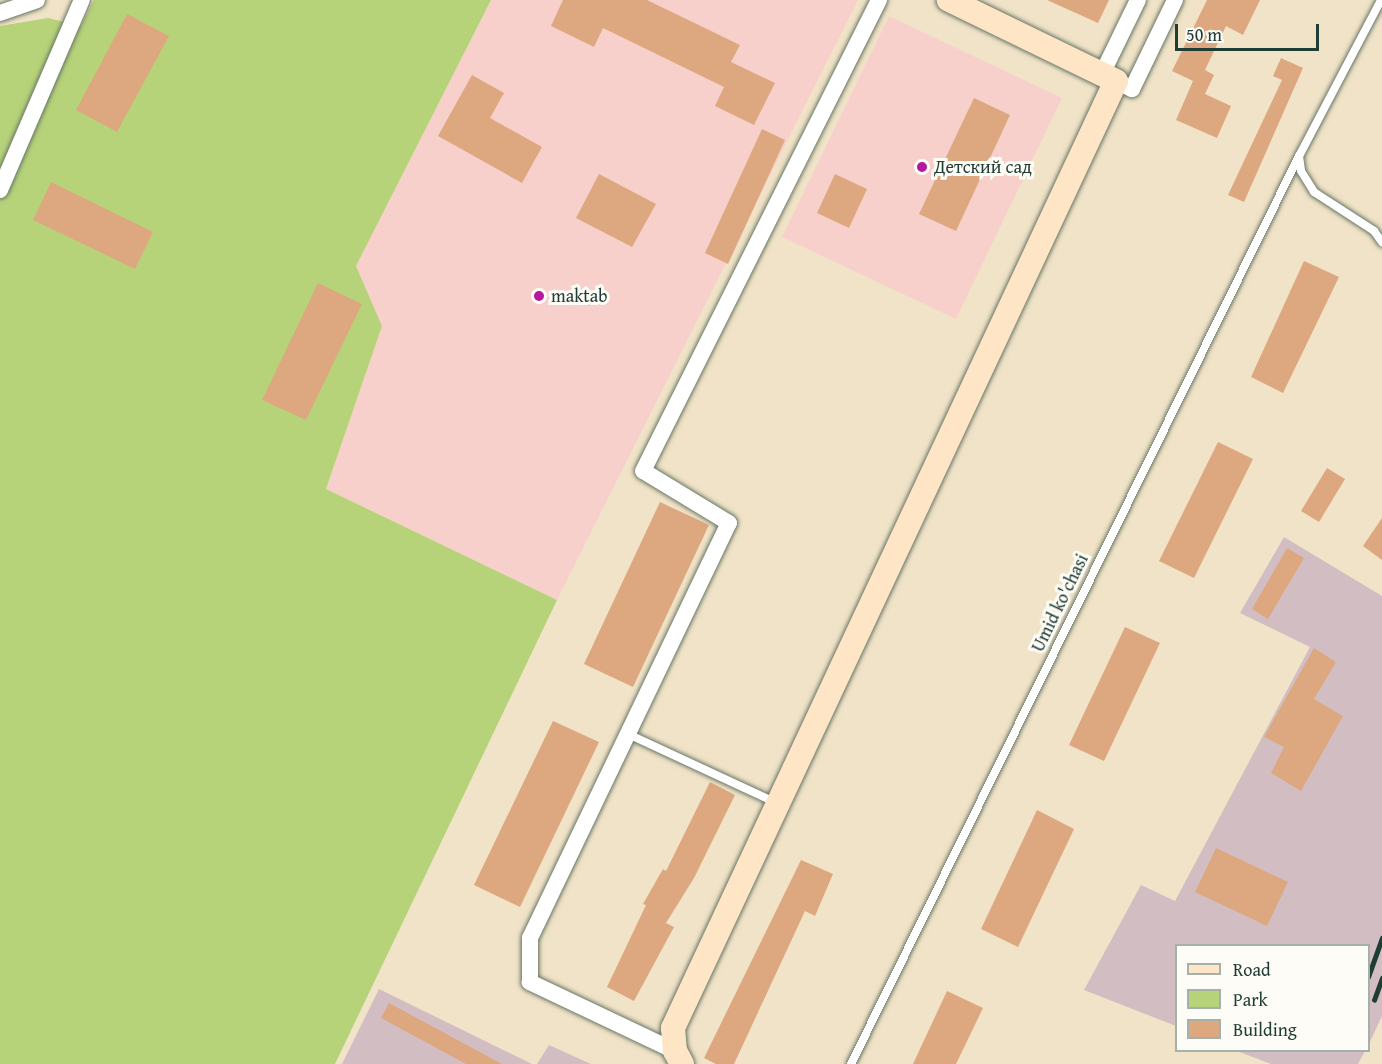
<!DOCTYPE html>
<meta charset="utf-8">
<style>
body{margin:0}
#map{position:relative;width:1382px;height:1064px;overflow:hidden;background:#f1e3c7;font-family:"Gentium Book Plus",serif}
div>[style]{position:absolute}
.built>*{inset:0;background:#f7d0cb}
.industrial>*{inset:0;background:#d2bec2}
.green>*{inset:0;background:#b7d379}
.building>*{inset:0;background:#dda87f}
.roads{filter:drop-shadow(0 0 2px #687767) drop-shadow(0 0 2px #687767)}
.lane>*{height:8px;margin:-4px;padding:0 4px;transform-origin:4px;border-radius:4px;background:#fff}
.street>*{height:16px;margin:-8px;padding:0 8px;transform-origin:8px;border-radius:8px;background:#fff}
.secondary>*{height:24px;margin:-12px;padding:0 12px;transform-origin:12px;border-radius:12px;background:#fde5c5}
.rail>*{height:4.5px;margin:-2.25px;padding:0 2.25px;transform-origin:2.25px;border-radius:2.25px;background:#1f3d34}
.dots>*{width:16px;height:16px;translate:-50% -50%;box-sizing:border-box;border:3px solid #fdfcf7;border-radius:50%}
span{translate:-50% -50%;white-space:nowrap;text-align:center;line-height:1.15;-webkit-text-stroke:6px #fdfcf7;paint-order:stroke}
.poi-label{font-size:18px;color:#1f3d34}
.left{translate:0 -50%;text-align:left}
.street-label{font-size:18px;color:#1f3d34}
.legend{position:absolute;left:1175px;top:944px;width:195px;height:108px;box-sizing:border-box;background:#fdfcf7;border:2px solid #a4b0a9;margin:0;padding:8px 10px;list-style:none;font-size:18px;color:#1f3d34}
.legend li{display:flex;align-items:center;gap:12px;height:30px}
.legend b{width:30px;border:2px solid #a4b0a9}
.scale{position:absolute;left:1175px;top:24px;width:144px;height:27px;box-sizing:border-box;border:3px solid #1f3d34;border-top:0;padding-left:8px;font-size:18px;line-height:21px;white-space:nowrap;color:#1f3d34;-webkit-text-stroke:4px #fdfcf7;paint-order:stroke}
</style>
<div id="map">
<div class="built">
<i style="clip-path:polygon(491px 0,858px 0,557px 600px,326px 489px,382px 326px,356px 266px)"></i>
<i style="clip-path:polygon(889px 16px,1062px 98px,956px 319px,782px 237px)"></i>
</div>
<div class="industrial">
<i style="clip-path:polygon(1284px 537px,1382px 596px,1382px 1016px,1369px 1044px,1368px 946px,1176px 946px,1176px 1026px,1084px 990px,1141px 885px,1175px 901px,1310px 647px,1240px 613px)"></i>
<i style="clip-path:polygon(379px 989px,532px 1064px,342px 1064px)"></i>
<i style="clip-path:polygon(549px 1045px,591px 1064px,537px 1064px)"></i>
<i style="clip-path:polygon(1237px 1051px,1365px 1051px,1358px 1064px,1271px 1064px)"></i>
</div>
<div class="green">
<i style="clip-path:polygon(94px 0,491px 0,356px 266px,382px 326px,326px 489px,557px 600px,335px 1064px,0 1064px,0 26px,48px 18px,81px 26px)"></i>
</div>
<div class="building">
<i style="clip-path:polygon(563px 0,647px 0,740px 45px,731px 62px,775px 83px,754px 125px,715px 106px,724px 87px,603px 28px,594px 47px,551px 26px)"></i>
<i style="clip-path:polygon(1047px 0,1109px 0,1098px 23px)"></i>
<i style="clip-path:polygon(1207px 0,1260px 0,1243px 35px,1226px 26px,1205px 70px,1214px 75px,1205px 94px,1231px 106px,1217px 138px,1176px 120px,1193px 81px,1172px 71px)"></i>
<i style="clip-path:polygon(127px 14px,169px 36px,117px 132px,76px 110px)"></i>
<i style="clip-path:polygon(1281px 58px,1303px 68px,1244px 202px,1228px 195px,1282px 80px,1273px 76px)"></i>
<i style="clip-path:polygon(472px 75px,504px 93px,490px 118px,542px 147px,522px 183px,438px 136px)"></i>
<i style="clip-path:polygon(974px 98px,1010px 115px,956px 231px,919px 214px)"></i>
<i style="clip-path:polygon(762px 129px,785px 140px,728px 264px,705px 253px)"></i>
<i style="clip-path:polygon(599px 174px,656px 204px,632px 247px,576px 218px)"></i>
<i style="clip-path:polygon(835px 174px,867px 189px,849px 228px,817px 213px)"></i>
<i style="clip-path:polygon(51px 182px,153px 232px,135px 269px,33px 220px)"></i>
<i style="clip-path:polygon(1304px 261px,1339px 277px,1283px 393px,1251px 377px)"></i>
<i style="clip-path:polygon(318px 283px,362px 304px,306px 420px,262px 400px)"></i>
<i style="clip-path:polygon(1218px 442px,1253px 459px,1194px 578px,1159px 561px)"></i>
<i style="clip-path:polygon(1327px 468px,1345px 479px,1319px 522px,1301px 511px)"></i>
<i style="clip-path:polygon(660px 502px,709px 525px,633px 687px,584px 664px)"></i>
<i style="clip-path:polygon(1382px 518px,1382px 560px,1363px 546px)"></i>
<i style="clip-path:polygon(1287px 548px,1304px 558px,1268px 619px,1252px 609px)"></i>
<i style="clip-path:polygon(1125px 627px,1160px 643px,1104px 761px,1069px 745px)"></i>
<i style="clip-path:polygon(1314px 648px,1336px 662px,1314px 699px,1343px 716px,1301px 791px,1271px 773px,1284px 747px,1264px 737px)"></i>
<i style="clip-path:polygon(553px 721px,599px 742px,520px 907px,474px 885px)"></i>
<i style="clip-path:polygon(710px 782px,735px 795px,694px 878px,666px 923px,674px 927px,634px 1001px,607px 987px,646px 905px,643px 904px,663px 869px,666px 871px)"></i>
<i style="clip-path:polygon(1037px 810px,1074px 829px,1018px 947px,981px 929px)"></i>
<i style="clip-path:polygon(1216px 848px,1288px 882px,1267px 926px,1195px 892px)"></i>
<i style="clip-path:polygon(801px 860px,833px 874px,815px 916px,805px 911px,734px 1064px,716px 1064px,704px 1058px)"></i>
<i style="clip-path:polygon(947px 991px,983px 1008px,956px 1064px,913px 1064px)"></i>
<i style="clip-path:polygon(389px 1003px,502px 1064px,466px 1064px,381px 1018px)"></i>
</div>
<div class="roads">
<div class="lane">
<i style="left:1381px;top:0;width:176px;rotate:117.7deg"></i>
<i style="left:1299px;top:156px;width:15px;rotate:82deg"></i>
<i style="left:1301px;top:171px;width:25px;rotate:58deg"></i>
<i style="left:1314px;top:192px;width:72px;rotate:33deg"></i>
<i style="left:1374px;top:231px;width:14px;rotate:54deg"></i>
<i style="left:626px;top:733px;width:166px;rotate:24.9deg"></i>
<i style="left:851px;top:1064px;width:1013px;rotate:-63.74deg"></i>
</div>
<div class="street">
<i style="left:0;top:13px;width:39px;rotate:-19deg"></i>
<i style="left:1102px;top:74px;width:82px;rotate:-64.1deg"></i>
<i style="left:1116px;top:81px;width:18px;rotate:27deg"></i>
<i style="left:1132px;top:89px;width:99px;rotate:-64.2deg"></i>
<i style="left:0;top:190px;width:207px;rotate:-66.7deg"></i>
<i style="left:675px;top:1051px;width:161px;rotate:-154.6deg"></i>
<i style="left:530px;top:982px;width:44px;rotate:-90deg"></i>
<i style="left:530px;top:938px;width:460px;rotate:-64.4deg"></i>
<i style="left:729px;top:523px;width:100px;rotate:-148.8deg"></i>
<i style="left:643px;top:471px;width:527px;rotate:-63.39deg"></i>
</div>
<div class="secondary">
<i style="left:682px;top:1064px;width:15px;rotate:-118deg"></i>
<i style="left:675px;top:1051px;width:23px;rotate:-95deg"></i>
<i style="left:673px;top:1028px;width:1045px;rotate:-64.93deg"></i>
<i style="left:1116px;top:81px;width:186px;rotate:-154.1deg"></i>
</div>
</div>
<div class="rail">
<i style="left:1368px;top:977px;width:41px;rotate:-70.3deg"></i>
<i style="left:1374px;top:1000px;width:23px;rotate:-70deg"></i>
</div>
<div class="dots">
<i style="left:922px;top:167px;background:#b5179e"></i>
<i style="left:539px;top:296px;background:#b5179e"></i>
</div>
<div class="poi-label">
<span class="left" style="left:934px;top:167px">Детский сад</span>
<span class="left" style="left:551px;top:296px">maktab</span>
</div>
<div class="street-label">
<span style="left:1060px;top:603px;rotate:-64deg">Umid ko'chasi</span>
</div>
<ul class="legend">
<li><b style="height:8px;background:#fde5c5"></b>Road</li>
<li><b style="height:16px;background:#b7d379"></b>Park</li>
<li><b style="height:16px;background:#dda87f"></b>Building</li>
</ul>
<div class="scale">50 m</div>
</div>
